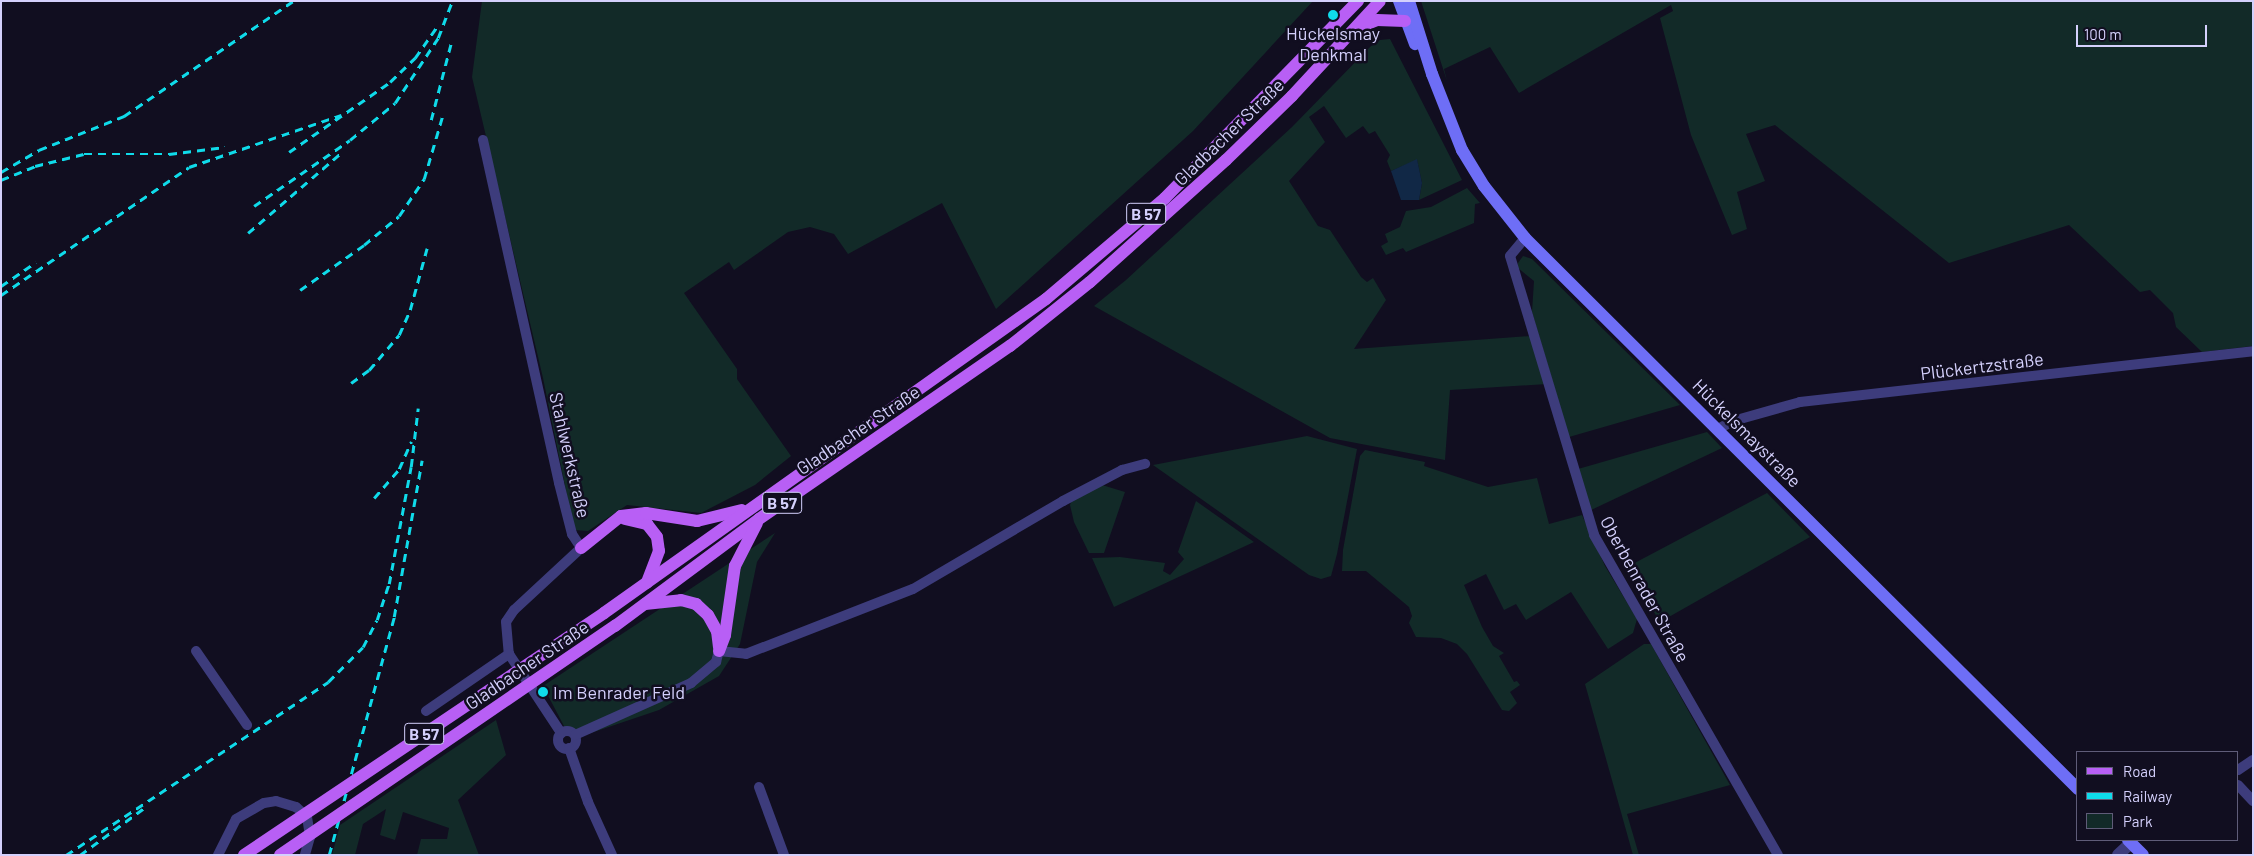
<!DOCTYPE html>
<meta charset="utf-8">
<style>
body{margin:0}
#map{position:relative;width:2254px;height:856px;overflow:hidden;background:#110e20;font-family:Barlow,sans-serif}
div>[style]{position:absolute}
.green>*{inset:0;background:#122a28}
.water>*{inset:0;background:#112846}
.minor>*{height:10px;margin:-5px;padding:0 5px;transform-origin:5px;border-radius:5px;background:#3d3c7c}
.minor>.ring{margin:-5px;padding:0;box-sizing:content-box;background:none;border:10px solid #3d3c7c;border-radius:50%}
.tertiary>*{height:12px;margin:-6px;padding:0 6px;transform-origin:6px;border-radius:6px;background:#3d3c7c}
.secondary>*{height:12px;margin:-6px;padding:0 6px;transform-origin:6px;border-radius:6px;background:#6e6ef6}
.primary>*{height:12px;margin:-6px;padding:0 6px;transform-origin:6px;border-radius:6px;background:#b85ff5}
.rail>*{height:2.5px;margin-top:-1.25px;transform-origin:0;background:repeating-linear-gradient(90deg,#0fdbea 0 8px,transparent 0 14px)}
.primary-bridge>*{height:12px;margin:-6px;padding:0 6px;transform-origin:6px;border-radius:6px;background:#b85ff5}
.dots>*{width:14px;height:14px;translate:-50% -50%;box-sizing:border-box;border:2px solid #110e20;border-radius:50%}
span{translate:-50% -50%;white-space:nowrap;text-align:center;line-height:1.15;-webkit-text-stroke:5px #110e20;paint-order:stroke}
.shield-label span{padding:1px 4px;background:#110e20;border:1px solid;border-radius:4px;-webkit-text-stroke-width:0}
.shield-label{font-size:16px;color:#d4d0fc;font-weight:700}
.poi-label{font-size:18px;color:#d4d0fc}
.left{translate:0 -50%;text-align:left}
.street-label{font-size:18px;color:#d4d0fc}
.frame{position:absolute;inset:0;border:2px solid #d4d0fc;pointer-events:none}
.legend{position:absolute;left:2076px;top:751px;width:162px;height:90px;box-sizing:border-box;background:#110e20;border:1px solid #5f5c78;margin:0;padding:6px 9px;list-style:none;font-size:15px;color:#d4d0fc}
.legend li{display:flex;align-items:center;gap:10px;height:25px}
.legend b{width:25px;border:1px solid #5f5c78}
.scale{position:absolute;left:2076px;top:25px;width:131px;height:22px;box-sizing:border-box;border:2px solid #d4d0fc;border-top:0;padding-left:6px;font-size:15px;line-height:18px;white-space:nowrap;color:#d4d0fc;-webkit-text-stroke:4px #110e20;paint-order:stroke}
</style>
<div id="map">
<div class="green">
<i style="clip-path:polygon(482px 1px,1313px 1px,1193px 131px,996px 309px,942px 203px,848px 254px,834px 234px,810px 227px,788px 232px,734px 270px,729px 262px,684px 293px,737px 369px,737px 379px,791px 456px,755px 485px,701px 513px,627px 505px,588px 531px,574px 530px,543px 378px,472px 77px)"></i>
<i style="clip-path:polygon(1421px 1px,2253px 1px,2253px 346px,2202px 352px,2176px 327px,2173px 313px,2150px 290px,2140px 292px,2069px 225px,1949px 263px,1775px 125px,1746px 134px,1765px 181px,1737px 192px,1747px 229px,1732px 235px,1691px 135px,1660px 18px,1673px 11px,1671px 5px,1519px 93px,1490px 47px,1444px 69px,1447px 81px)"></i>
<i style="clip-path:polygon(1390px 39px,1462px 180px,1419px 200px,1422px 183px,1417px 160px,1391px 171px,1387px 161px,1390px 155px,1375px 131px,1369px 134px,1363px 126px,1346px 138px,1324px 106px,1309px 117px,1325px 142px,1289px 181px,1318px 226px,1330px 230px,1361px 277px,1367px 282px,1373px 278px,1386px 300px,1354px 349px,1531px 336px,1547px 384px,1450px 390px,1445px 460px,1330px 438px,1094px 306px,1126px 280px,1292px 127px,1371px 46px,1380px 40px)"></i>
<i style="clip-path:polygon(1467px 188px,1480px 203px,1475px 204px,1474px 223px,1406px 252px,1403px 248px,1386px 255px,1381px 246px,1388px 242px,1385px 234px,1400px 227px,1406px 211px,1431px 207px)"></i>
<i style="clip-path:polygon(1523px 256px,1532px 259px,1680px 405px,1569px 437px,1532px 312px,1534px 281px,1518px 268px,1518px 263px)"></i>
<i style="clip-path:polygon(1707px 432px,1722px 448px,1589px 511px,1578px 469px)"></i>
<i style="clip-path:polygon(1307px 436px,1357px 449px,1337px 554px,1331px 576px,1321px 579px,1309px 575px,1153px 465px)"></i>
<i style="clip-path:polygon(1365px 450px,1425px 462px,1424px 466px,1488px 487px,1537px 478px,1549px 524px,1582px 515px,1605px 566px,1637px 619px,1633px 633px,1608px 649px,1571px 592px,1526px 620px,1516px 604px,1504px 610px,1486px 574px,1464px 585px,1482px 627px,1493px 646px,1504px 653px,1499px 656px,1514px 682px,1517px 681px,1520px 685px,1510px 692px,1517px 703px,1509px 711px,1502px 710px,1467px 654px,1457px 644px,1441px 638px,1416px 637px,1409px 623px,1412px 616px,1409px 607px,1366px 571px,1342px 571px,1343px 550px,1360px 456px)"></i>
<i style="clip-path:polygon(1102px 485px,1125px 492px,1104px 553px,1089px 553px,1074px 522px,1070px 505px,1072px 500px)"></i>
<i style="clip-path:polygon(1767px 493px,1810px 537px,1660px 622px,1627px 567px)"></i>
<i style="clip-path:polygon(1196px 501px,1254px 542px,1114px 607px,1092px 558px,1120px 557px,1165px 563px,1163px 571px,1170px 575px,1184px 559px,1178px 552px)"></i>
<i style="clip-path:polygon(775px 533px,757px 562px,740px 644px,719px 676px,659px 710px,585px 735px,565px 728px,543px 686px)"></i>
<i style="clip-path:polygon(1644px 644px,1651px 644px,1730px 785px,1627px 814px,1639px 855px,1633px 855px,1585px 684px)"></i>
<i style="clip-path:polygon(496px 720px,506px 755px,458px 800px,479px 855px,417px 855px,421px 839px,447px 839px,449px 828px,403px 812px,395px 840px,380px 835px,386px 809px,363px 824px,355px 855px,332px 855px,340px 825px)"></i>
</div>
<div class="water">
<i style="clip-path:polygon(1417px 159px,1422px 183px,1419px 200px,1401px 200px,1391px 171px)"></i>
</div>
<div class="minor">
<i style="left:483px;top:140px;width:351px;rotate:77.5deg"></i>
<i style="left:559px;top:483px;width:53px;rotate:75.7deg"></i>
<i style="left:572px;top:534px;width:17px;rotate:57deg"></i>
<i style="left:581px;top:548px;width:91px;rotate:137.2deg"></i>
<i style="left:514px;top:610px;width:14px;rotate:124deg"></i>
<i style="left:506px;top:622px;width:32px;rotate:85deg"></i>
<i style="left:509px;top:654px;width:95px;rotate:56.6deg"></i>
<i style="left:1525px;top:238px;width:23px;rotate:130deg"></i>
<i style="left:1510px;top:256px;width:291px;rotate:73.2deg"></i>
<i style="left:1594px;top:535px;width:369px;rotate:60.1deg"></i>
<i style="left:1718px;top:429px;width:17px;rotate:-28deg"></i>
<i style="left:1733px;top:421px;width:70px;rotate:-15.8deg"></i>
<i style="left:1800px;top:402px;width:456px;rotate:-6.4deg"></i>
<i style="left:196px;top:651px;width:90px;rotate:55.4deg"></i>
<i style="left:426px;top:711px;width:101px;rotate:-34.5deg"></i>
<i class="ring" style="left:558px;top:731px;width:8px;height:8px"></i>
<i style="left:575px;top:735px;width:127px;rotate:-24.1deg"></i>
<i style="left:691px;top:683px;width:33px;rotate:-40deg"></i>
<i style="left:716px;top:662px;width:11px;rotate:-75deg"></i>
<i style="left:719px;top:651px;width:27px;rotate:6deg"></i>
<i style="left:746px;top:654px;width:179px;rotate:-21.3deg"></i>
<i style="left:913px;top:589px;width:174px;rotate:-30.4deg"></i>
<i style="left:1063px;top:501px;width:67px;rotate:-27.7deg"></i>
<i style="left:1122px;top:470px;width:24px;rotate:-15deg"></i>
<i style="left:569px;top:748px;width:57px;rotate:70.6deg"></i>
<i style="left:588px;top:802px;width:58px;rotate:65.6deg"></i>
<i style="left:2238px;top:770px;width:18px;rotate:-34deg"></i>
<i style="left:2238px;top:785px;width:22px;rotate:47deg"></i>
<i style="left:759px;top:787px;width:72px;rotate:69.8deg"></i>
<i style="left:218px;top:855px;width:40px;rotate:-63.4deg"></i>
<i style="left:236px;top:819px;width:32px;rotate:-30deg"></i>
<i style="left:264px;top:803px;width:12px;rotate:-9deg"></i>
<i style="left:276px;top:801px;width:21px;rotate:17deg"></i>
<i style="left:296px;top:807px;width:15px;rotate:42deg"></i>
<i style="left:307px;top:817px;width:20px;rotate:81deg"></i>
<i style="left:310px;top:837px;width:19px;rotate:106deg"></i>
</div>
<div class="tertiary">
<i style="left:2118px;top:855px;width:18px;rotate:-43deg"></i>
</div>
<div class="secondary">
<i style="left:1399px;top:1px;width:46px;rotate:69.6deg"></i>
<i style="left:1409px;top:1px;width:77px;rotate:72.5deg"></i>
<i style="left:1432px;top:74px;width:82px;rotate:68.5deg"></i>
<i style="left:1462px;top:150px;width:42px;rotate:58.6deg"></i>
<i style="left:1484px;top:186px;width:66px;rotate:51.7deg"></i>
<i style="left:1525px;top:238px;width:781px;rotate:44.9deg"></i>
<i style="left:2128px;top:840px;width:21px;rotate:45deg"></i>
</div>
<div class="primary">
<i style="left:1360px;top:27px;width:18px;rotate:-22deg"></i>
<i style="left:1377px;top:20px;width:28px;rotate:2deg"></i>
<i style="left:625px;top:519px;width:23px;rotate:13deg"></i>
<i style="left:647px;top:524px;width:16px;rotate:52deg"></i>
<i style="left:657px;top:537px;width:14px;rotate:82deg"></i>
<i style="left:659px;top:551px;width:34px;rotate:111deg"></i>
<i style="left:581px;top:548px;width:51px;rotate:-38.7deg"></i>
<i style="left:621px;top:516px;width:25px;rotate:-7deg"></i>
<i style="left:646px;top:513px;width:52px;rotate:8.9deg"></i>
<i style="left:697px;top:521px;width:46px;rotate:-13.7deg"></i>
<i style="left:645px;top:604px;width:36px;rotate:-6deg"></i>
<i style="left:681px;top:600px;width:16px;rotate:15deg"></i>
<i style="left:696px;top:604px;width:16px;rotate:43deg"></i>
<i style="left:708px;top:615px;width:18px;rotate:61deg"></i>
<i style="left:717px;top:631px;width:16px;rotate:83deg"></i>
<i style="left:604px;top:613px;width:542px;rotate:-35.39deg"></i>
<i style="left:1046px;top:299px;width:156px;rotate:-40.3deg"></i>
<i style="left:1165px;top:198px;width:276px;rotate:-45.6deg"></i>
<i style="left:615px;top:626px;width:179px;rotate:-36.6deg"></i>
<i style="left:759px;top:519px;width:305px;rotate:-34.6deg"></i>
<i style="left:1010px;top:346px;width:102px;rotate:-38.7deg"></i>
<i style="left:1090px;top:282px;width:183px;rotate:-41.9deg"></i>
<i style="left:1226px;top:160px;width:92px;rotate:-44.1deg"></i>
<i style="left:1292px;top:96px;width:129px;rotate:-47.2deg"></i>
<i style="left:719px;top:651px;width:17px;rotate:-69deg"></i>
<i style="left:725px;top:635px;width:70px;rotate:-81.8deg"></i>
<i style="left:735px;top:566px;width:48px;rotate:-62.9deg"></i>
</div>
<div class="rail">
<i style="left:431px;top:120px;width:80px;rotate:-75.4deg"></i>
<i style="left:289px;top:152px;width:123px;rotate:-34.7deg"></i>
<i style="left:390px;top:82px;width:35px;rotate:-44deg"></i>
<i style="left:415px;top:58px;width:37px;rotate:-55deg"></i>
<i style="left:1px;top:172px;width:44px;rotate:-30.1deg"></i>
<i style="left:39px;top:150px;width:92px;rotate:-21.8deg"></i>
<i style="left:124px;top:116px;width:204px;rotate:-34.2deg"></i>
<i style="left:1px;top:180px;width:37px;rotate:-22deg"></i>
<i style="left:35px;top:166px;width:50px;rotate:-13.8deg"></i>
<i style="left:84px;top:154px;width:85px"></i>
<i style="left:169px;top:154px;width:56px;rotate:-7.1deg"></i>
<i style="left:254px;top:206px;width:116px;rotate:-34.5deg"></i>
<i style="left:350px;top:140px;width:58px;rotate:-39.4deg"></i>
<i style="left:395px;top:103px;width:78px;rotate:-56.5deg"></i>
<i style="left:438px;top:38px;width:40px;rotate:-69deg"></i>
<i style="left:248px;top:233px;width:123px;rotate:-40.7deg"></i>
<i style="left:1px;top:286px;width:42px;rotate:-34.4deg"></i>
<i style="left:300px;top:290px;width:78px;rotate:-35.1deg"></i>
<i style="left:364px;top:245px;width:45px;rotate:-39.6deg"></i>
<i style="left:399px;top:216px;width:45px;rotate:-56deg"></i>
<i style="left:424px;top:179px;width:68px;rotate:-73.7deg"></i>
<i style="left:1px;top:295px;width:227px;rotate:-34.2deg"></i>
<i style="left:189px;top:167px;width:161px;rotate:-18.9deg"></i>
<i style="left:351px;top:383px;width:22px;rotate:-36deg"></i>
<i style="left:369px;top:370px;width:46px;rotate:-49.4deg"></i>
<i style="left:399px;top:335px;width:27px;rotate:-66deg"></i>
<i style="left:410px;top:310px;width:64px;rotate:-74.7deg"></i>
<i style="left:374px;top:498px;width:38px;rotate:-49deg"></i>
<i style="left:399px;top:469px;width:30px;rotate:-66deg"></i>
<i style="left:66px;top:855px;width:314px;rotate:-33.4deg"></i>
<i style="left:328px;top:682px;width:49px;rotate:-45deg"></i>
<i style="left:363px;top:647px;width:30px;rotate:-63deg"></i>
<i style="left:377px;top:620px;width:38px;rotate:-72deg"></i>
<i style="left:389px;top:584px;width:119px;rotate:-79.4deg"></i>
<i style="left:411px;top:467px;width:59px;rotate:-83.2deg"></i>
<i style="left:80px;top:855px;width:79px;rotate:-36.3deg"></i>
<i style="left:329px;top:855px;width:247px;rotate:-74.7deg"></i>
<i style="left:394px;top:617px;width:159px;rotate:-79.9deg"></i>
</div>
<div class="primary-bridge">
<i style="left:244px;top:855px;width:434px;rotate:-33.9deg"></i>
<i style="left:280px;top:855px;width:406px;rotate:-34.4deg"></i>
</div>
<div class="dots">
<i style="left:1333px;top:15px;background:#0fdbea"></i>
<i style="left:543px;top:692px;background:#0fdbea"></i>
</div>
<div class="shield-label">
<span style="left:1146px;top:214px">B 57</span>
<span style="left:782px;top:503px">B 57</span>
<span style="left:424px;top:734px">B 57</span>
</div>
<div class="poi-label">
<span style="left:1333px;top:44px">Hückelsmay<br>Denkmal</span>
<span class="left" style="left:553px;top:692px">Im Benrader Feld</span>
</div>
<div class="street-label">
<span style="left:1229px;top:132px;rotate:-44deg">Gladbacher Straße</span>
<span style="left:1982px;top:366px;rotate:-7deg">Plückertzstraße</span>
<span style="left:858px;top:430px;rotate:-34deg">Gladbacher Straße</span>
<span style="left:1747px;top:433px;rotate:45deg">Hückelsmaystraße</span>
<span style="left:570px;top:455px;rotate:77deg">Stahlwerkstraße</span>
<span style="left:1645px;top:589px;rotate:61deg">Oberbenrader Straße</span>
<span style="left:527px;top:665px;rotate:-34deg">Gladbacher Straße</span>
</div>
<div class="frame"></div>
<ul class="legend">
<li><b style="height:6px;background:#b85ff5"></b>Road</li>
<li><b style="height:6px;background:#0fdbea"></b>Railway</li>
<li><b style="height:14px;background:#122a28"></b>Park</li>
</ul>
<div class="scale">100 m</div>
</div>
